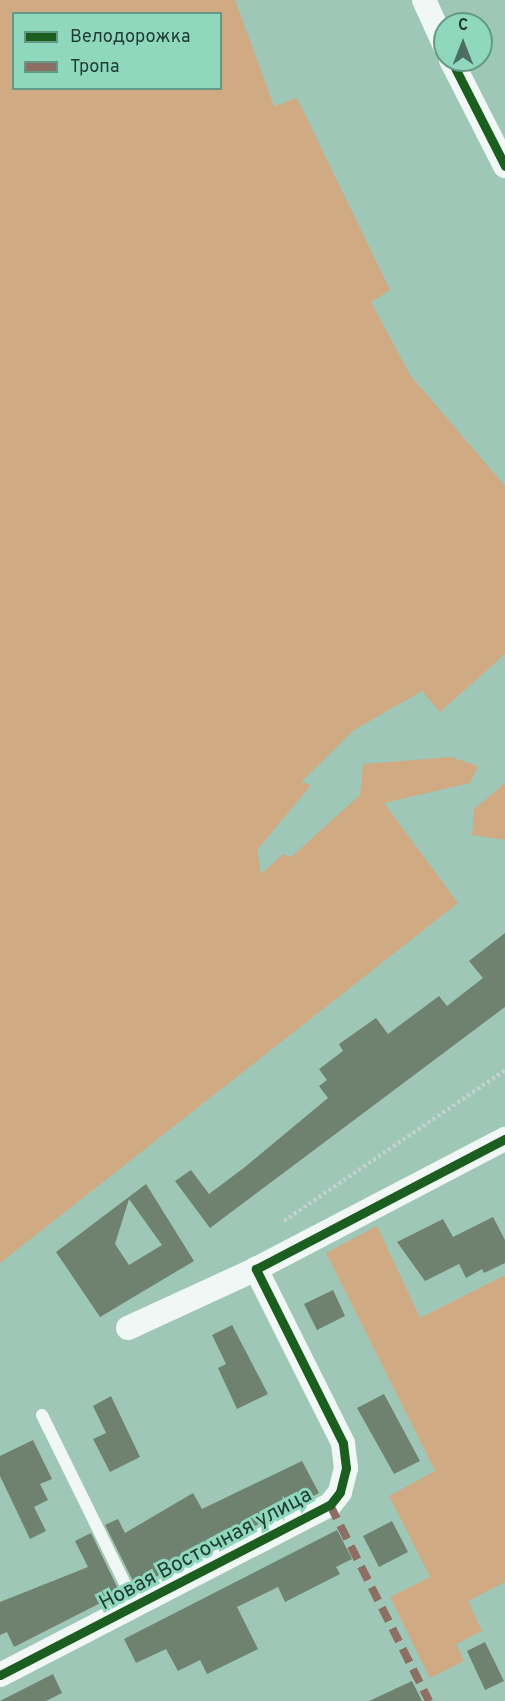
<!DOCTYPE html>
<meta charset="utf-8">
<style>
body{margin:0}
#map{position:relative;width:505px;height:1701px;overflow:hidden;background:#9fc7b8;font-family:Overpass,sans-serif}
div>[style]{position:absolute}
.green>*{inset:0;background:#cfaa82}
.building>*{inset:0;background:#6f816f}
.path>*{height:4px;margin-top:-2px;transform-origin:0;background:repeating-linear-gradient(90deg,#c4d2cd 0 3px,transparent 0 6px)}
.service>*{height:12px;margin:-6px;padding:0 6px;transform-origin:6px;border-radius:6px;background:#f1f7f4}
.minor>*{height:24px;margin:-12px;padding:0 12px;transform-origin:12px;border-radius:12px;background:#f1f7f4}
.quiet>*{height:8px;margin-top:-4px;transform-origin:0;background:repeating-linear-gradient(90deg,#8d6e63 0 15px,transparent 0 23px)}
.cycleway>*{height:9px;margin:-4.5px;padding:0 4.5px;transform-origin:4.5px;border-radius:4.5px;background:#1b5e20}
span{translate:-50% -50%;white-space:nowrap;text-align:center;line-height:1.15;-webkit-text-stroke:6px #8fd7bd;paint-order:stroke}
.street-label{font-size:21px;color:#203e34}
.legend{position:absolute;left:12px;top:12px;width:210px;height:78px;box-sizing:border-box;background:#8fd7bd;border:2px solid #639a86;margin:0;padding:8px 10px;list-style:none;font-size:18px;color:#203e34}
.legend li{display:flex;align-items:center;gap:12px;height:30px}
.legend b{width:30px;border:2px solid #639a86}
.north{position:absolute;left:433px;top:12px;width:60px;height:60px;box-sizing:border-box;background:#8fd7bd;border:2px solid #639a86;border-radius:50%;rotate:0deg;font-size:16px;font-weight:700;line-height:24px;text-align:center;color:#203e34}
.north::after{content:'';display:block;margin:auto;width:21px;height:27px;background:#4c6e62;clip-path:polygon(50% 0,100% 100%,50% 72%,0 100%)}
</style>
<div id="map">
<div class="green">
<i style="clip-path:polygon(evenodd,0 0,235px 0,274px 106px,297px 98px,390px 290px,371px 302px,410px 375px,505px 486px,505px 654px,440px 712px,422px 691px,354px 730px,301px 782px,311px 785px,257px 850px,261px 874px,283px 854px,291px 857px,360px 795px,363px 764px,451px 757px,478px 766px,470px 783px,384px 803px,458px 903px,0 1263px,0 0,14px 14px,220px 14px,220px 88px,14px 88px,14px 14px)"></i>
<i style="clip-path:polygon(505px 783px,505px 840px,472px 835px,474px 809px)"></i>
<i style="clip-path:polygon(377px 1226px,420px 1318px,505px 1275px,505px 1582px,468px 1601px,482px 1631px,456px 1644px,464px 1661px,430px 1678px,390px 1597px,430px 1577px,389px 1496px,435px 1471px,326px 1253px)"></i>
</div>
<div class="building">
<i style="clip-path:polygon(505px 933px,505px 1007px,210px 1228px,175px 1181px,191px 1170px,209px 1194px,245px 1167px,328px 1098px,319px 1086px,327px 1080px,319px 1069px,343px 1051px,339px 1044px,376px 1018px,388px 1034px,439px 996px,447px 1006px,483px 978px,469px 961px)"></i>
<i style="clip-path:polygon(evenodd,146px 1184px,194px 1261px,100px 1317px,56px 1252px,146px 1184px,129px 1199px,162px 1245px,129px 1265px,115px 1244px,129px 1199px)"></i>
<i style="clip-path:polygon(493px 1217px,505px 1240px,505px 1263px,484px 1273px,482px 1269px,466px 1278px,459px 1264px,425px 1281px,397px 1242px,443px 1219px,453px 1237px)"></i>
<i style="clip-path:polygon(333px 1290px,345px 1316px,317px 1330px,304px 1304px)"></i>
<i style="clip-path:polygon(232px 1325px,268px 1394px,237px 1409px,218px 1368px,226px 1364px,212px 1335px)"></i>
<i style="clip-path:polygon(384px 1394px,420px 1461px,394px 1474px,357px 1408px)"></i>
<i style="clip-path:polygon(111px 1396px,140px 1457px,110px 1472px,93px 1439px,106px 1433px,93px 1406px)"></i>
<i style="clip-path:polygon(33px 1440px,52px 1479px,40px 1484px,48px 1500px,34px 1507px,46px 1531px,30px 1539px,0 1476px,0 1456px)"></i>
<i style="clip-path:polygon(302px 1461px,319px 1493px,136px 1587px,105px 1525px,118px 1519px,125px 1533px,193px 1493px,202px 1509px)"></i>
<i style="clip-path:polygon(392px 1521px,408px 1552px,379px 1567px,363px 1536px)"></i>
<i style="clip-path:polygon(337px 1530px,352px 1559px,336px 1567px,340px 1574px,285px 1602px,278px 1587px,237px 1607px,258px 1649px,207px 1674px,200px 1660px,178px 1671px,166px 1649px,136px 1663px,124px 1639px)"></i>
<i style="clip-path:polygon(91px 1533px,120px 1593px,14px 1647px,7px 1632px,0 1635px,0 1602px,88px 1567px,75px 1541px)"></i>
<i style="clip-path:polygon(485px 1642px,504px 1681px,485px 1690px,467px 1651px)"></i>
<i style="clip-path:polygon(53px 1674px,62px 1693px,46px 1701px,0 1701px)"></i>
<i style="clip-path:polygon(412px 1681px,422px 1701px,369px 1701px)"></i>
</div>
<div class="path">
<i style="left:284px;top:1221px;width:268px;rotate:-34.3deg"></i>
</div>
<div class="service">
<i style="left:42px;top:1415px;width:215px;rotate:63.8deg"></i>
</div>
<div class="minor">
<i style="left:424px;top:0;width:51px;rotate:65.5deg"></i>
<i style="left:451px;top:60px;width:119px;rotate:63deg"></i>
<i style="left:128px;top:1328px;width:141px;rotate:-24.7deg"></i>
<i style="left:0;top:1675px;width:371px;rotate:-27.3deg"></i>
<i style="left:330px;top:1505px;width:16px;rotate:-52deg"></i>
<i style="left:340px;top:1492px;width:25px;rotate:-76deg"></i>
<i style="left:346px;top:1468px;width:25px;rotate:-97deg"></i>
<i style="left:343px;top:1443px;width:195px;rotate:-116.6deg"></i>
<i style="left:256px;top:1269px;width:281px;rotate:-27.6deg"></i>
</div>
<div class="quiet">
<i style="left:330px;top:1505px;width:220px;rotate:63.2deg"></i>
</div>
<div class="cycleway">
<i style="left:451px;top:60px;width:119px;rotate:63deg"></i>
<i style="left:0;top:1675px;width:371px;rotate:-27.3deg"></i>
<i style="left:330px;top:1505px;width:16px;rotate:-52deg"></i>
<i style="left:340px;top:1492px;width:25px;rotate:-76deg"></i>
<i style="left:346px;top:1468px;width:25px;rotate:-97deg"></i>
<i style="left:343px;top:1443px;width:195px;rotate:-116.6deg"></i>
<i style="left:256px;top:1269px;width:281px;rotate:-27.6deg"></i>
</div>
<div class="street-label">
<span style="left:206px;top:1550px;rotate:-28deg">Новая Восточная улица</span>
</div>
<ul class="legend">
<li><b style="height:8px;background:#1b5e20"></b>Велодорожка</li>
<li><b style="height:8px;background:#8d6e63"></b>Тропа</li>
</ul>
<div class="north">С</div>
</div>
